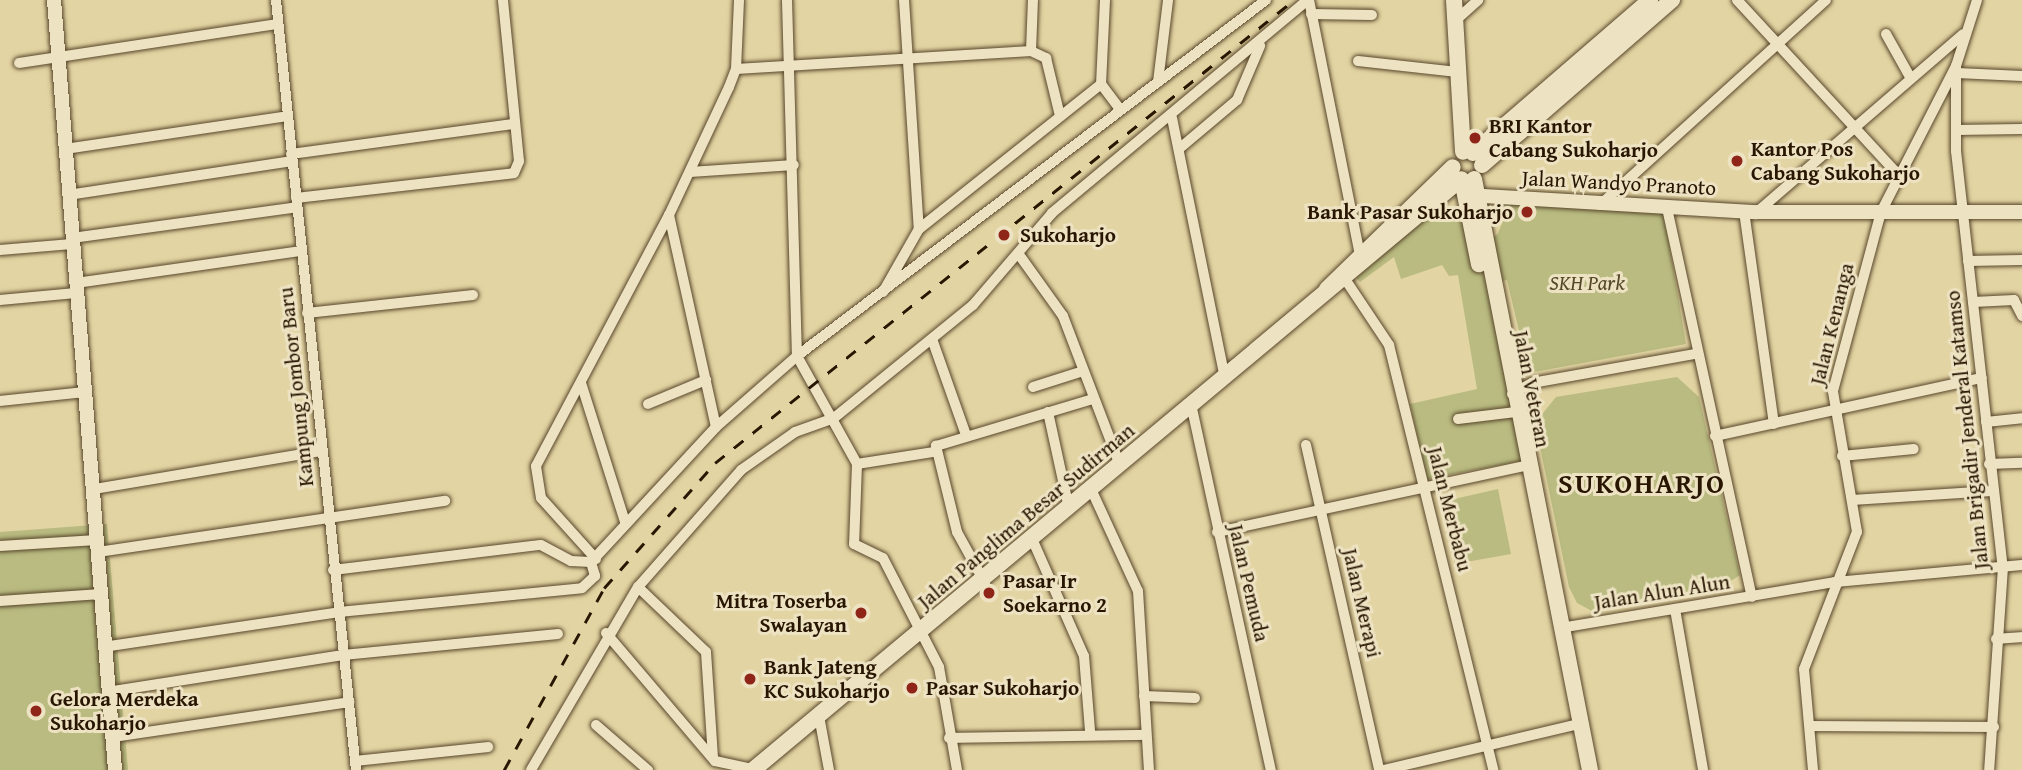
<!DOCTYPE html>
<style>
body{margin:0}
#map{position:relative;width:2022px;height:770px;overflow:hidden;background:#e3d4a3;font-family:"Gentium Book Plus",serif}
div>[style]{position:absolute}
.green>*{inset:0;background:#b9bb81}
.roads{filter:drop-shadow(0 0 2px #58462a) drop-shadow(0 0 2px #58462a)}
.minor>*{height:10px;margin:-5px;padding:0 5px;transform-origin:5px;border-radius:5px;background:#ede3c3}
.tertiary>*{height:14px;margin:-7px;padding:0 7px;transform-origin:7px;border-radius:7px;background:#ede3c3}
.secondary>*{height:16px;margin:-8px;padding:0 8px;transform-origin:8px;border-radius:8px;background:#ede3c3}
.rail>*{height:2.5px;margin-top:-1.25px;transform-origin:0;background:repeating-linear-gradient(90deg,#291602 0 12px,transparent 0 24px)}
.dots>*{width:19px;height:19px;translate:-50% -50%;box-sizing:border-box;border:4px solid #ede3c3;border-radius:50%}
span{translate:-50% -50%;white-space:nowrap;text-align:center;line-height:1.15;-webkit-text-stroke:6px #ede3c3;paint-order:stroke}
.poi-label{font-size:21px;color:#291602;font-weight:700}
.left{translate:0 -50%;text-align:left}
.right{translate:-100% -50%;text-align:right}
.street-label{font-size:21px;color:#291602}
.park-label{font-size:21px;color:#544828;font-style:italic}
.district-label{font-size:28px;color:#291602;font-weight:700;letter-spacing:2px}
</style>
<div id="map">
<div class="green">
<i style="clip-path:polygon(1511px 203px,1663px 208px,1686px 344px,1529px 373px,1507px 280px,1496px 282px,1488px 238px,1497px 235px)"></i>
<i style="clip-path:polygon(1434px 210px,1452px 212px,1479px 229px,1522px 461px,1427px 479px,1410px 404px,1477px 389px,1458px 275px,1449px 276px,1442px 265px,1401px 279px,1394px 257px,1360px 282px,1351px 272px)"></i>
<i style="clip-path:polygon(1677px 377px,1699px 397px,1740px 575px,1715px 591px,1592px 611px,1577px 603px,1569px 587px,1535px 423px,1556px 397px)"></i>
<i style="clip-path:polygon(1498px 489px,1511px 554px,1455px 564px,1441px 502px)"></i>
<i style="clip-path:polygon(107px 524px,128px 770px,0 770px,0 532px)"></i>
</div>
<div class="roads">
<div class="minor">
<i style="left:276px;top:0;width:774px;rotate:84.07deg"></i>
<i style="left:787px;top:0;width:356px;rotate:88.4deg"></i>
<i style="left:797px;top:356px;width:124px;rotate:60.9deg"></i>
<i style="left:857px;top:464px;width:80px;rotate:92.1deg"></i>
<i style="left:854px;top:544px;width:32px;rotate:26deg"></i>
<i style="left:883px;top:558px;width:123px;rotate:62.8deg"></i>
<i style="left:939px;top:667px;width:105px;rotate:80.1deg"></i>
<i style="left:904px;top:0;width:229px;rotate:86.3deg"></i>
<i style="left:1105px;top:0;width:84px;rotate:92.7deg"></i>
<i style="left:1101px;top:84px;width:31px;rotate:53deg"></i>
<i style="left:1309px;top:0;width:266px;rotate:78.7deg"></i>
<i style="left:1737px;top:0;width:242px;rotate:47.3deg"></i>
<i style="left:1311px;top:14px;width:61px;rotate:0.9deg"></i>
<i style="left:1456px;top:20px;width:30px;rotate:-42deg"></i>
<i style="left:1886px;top:34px;width:49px;rotate:60.8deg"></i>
<i style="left:1031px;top:51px;width:51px;rotate:-87.8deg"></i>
<i style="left:1358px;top:61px;width:100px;rotate:6.3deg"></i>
<i style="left:19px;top:63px;width:262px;rotate:-8.6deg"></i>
<i style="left:1956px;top:66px;width:85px;rotate:90deg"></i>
<i style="left:1956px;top:151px;width:419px;rotate:83.6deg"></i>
<i style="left:2003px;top:567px;width:203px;rotate:93.9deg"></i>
<i style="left:736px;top:69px;width:296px;rotate:-3.5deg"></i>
<i style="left:1031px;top:51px;width:17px;rotate:25deg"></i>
<i style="left:1046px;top:58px;width:60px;rotate:76.4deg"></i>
<i style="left:1957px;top:73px;width:65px;rotate:2.6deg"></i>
<i style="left:1158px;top:82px;width:83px;rotate:-83deg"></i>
<i style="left:1172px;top:118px;width:261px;rotate:78.5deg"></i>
<i style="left:1956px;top:130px;width:66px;rotate:-0.9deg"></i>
<i style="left:1180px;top:148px;width:75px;rotate:-40.1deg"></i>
<i style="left:1237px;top:100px;width:59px;rotate:-66.9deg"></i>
<i style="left:65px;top:149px;width:225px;rotate:-8.4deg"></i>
<i style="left:291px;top:154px;width:224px;rotate:-7.7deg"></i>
<i style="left:690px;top:172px;width:104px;rotate:-3.9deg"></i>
<i style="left:68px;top:195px;width:227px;rotate:-8.6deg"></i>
<i style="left:296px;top:198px;width:219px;rotate:-6.5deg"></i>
<i style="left:514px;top:173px;width:13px;rotate:-67deg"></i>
<i style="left:519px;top:161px;width:162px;rotate:-95.7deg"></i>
<i style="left:1600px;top:205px;width:305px;rotate:-42.2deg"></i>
<i style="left:1667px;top:208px;width:398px;rotate:77.7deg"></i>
<i style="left:1744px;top:211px;width:215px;rotate:82deg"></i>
<i style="left:1757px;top:212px;width:272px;rotate:-40.8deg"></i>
<i style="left:669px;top:215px;width:217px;rotate:77.5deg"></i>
<i style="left:72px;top:238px;width:227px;rotate:-7.8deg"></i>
<i style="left:0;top:250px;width:72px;rotate:-4.8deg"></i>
<i style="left:1020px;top:256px;width:74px;rotate:54.4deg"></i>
<i style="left:1063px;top:316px;width:160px;rotate:69.1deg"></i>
<i style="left:1968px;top:261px;width:54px;rotate:-1.1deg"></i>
<i style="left:1341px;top:273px;width:87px;rotate:56.3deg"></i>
<i style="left:1389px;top:345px;width:438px;rotate:76.2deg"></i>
<i style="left:76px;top:283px;width:226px;rotate:-8.1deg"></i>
<i style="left:883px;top:292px;width:73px;rotate:-60.3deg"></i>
<i style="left:919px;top:229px;width:233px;rotate:-38.5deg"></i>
<i style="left:0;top:300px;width:76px;rotate:-5.3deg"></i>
<i style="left:1973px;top:302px;width:41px;rotate:-2.8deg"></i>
<i style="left:2014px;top:300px;width:18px;rotate:63deg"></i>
<i style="left:307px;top:313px;width:167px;rotate:-6.2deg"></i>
<i style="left:932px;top:339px;width:102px;rotate:70.5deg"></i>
<i style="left:581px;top:383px;width:146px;rotate:72.4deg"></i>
<i style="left:1033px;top:387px;width:52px;rotate:-17.7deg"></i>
<i style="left:1512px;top:394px;width:23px;rotate:-29deg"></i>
<i style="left:1532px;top:383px;width:166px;rotate:-10.1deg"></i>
<i style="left:0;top:401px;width:85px;rotate:-6deg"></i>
<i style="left:648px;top:404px;width:63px;rotate:-22.5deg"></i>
<i style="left:1191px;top:404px;width:375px;rotate:77.7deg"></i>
<i style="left:1048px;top:412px;width:98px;rotate:77.7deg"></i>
<i style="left:1458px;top:419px;width:58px;rotate:-6.9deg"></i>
<i style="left:1986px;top:422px;width:36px;rotate:-6deg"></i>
<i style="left:1715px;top:436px;width:273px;rotate:-12.3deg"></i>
<i style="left:1306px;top:445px;width:333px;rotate:77.3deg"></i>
<i style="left:1842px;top:456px;width:72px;rotate:-5.6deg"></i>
<i style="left:857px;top:464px;width:78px;rotate:-8.9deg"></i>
<i style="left:1989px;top:464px;width:33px;rotate:-2deg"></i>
<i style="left:94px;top:489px;width:231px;rotate:-9.5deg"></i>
<i style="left:1091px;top:489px;width:112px;rotate:65.3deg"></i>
<i style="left:1138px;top:591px;width:179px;rotate:86.5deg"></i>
<i style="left:1852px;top:500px;width:140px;rotate:-3.7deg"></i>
<i style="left:1217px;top:532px;width:316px;rotate:-12.1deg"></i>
<i style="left:1033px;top:541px;width:126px;rotate:66.1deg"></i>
<i style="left:1084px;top:656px;width:75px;rotate:85.4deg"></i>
<i style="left:0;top:546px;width:97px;rotate:-3.5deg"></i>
<i style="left:98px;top:552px;width:351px;rotate:-8.4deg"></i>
<i style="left:596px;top:559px;width:82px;rotate:-132deg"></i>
<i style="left:541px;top:498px;width:32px;rotate:-99deg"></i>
<i style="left:536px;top:466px;width:284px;rotate:-62.1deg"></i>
<i style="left:669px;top:215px;width:141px;rotate:-64.9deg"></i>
<i style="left:729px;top:87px;width:19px;rotate:-69deg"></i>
<i style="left:736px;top:69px;width:69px;rotate:-87.5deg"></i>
<i style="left:333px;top:570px;width:209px;rotate:-6.9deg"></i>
<i style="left:541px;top:545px;width:34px;rotate:28deg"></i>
<i style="left:571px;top:561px;width:20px;rotate:3deg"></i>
<i style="left:591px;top:562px;width:184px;rotate:-47.2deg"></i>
<i style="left:716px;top:427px;width:108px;rotate:-41.2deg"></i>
<i style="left:797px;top:356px;width:589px;rotate:-37.2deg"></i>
<i style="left:985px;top:583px;width:58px;rotate:-118.8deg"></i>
<i style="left:957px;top:532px;width:89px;rotate:-103.7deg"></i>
<i style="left:936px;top:446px;width:164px;rotate:-16.7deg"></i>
<i style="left:638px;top:587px;width:94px;rotate:43.7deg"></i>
<i style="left:706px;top:652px;width:106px;rotate:86.2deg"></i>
<i style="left:0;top:601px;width:101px;rotate:-4deg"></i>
<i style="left:1675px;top:609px;width:163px;rotate:80.1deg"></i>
<i style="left:1560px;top:628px;width:279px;rotate:-9.5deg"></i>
<i style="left:1835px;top:582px;width:188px;rotate:-5.2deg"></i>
<i style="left:606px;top:633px;width:168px;rotate:49.6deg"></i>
<i style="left:715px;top:761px;width:40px;rotate:12deg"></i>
<i style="left:1996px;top:639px;width:26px;rotate:-4deg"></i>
<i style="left:103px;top:647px;width:239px;rotate:-8.4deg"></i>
<i style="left:339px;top:612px;width:244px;rotate:-5.6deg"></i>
<i style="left:582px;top:588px;width:18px;rotate:-43deg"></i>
<i style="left:595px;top:576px;width:15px;rotate:-106deg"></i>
<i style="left:107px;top:692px;width:239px;rotate:-8.9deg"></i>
<i style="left:343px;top:655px;width:216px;rotate:-5.6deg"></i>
<i style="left:1144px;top:696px;width:51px;rotate:2.2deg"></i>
<i style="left:819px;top:716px;width:55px;rotate:79.5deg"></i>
<i style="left:596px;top:725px;width:69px;rotate:40.9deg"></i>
<i style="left:1810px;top:726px;width:184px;rotate:0.3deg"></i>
<i style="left:113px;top:737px;width:239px;rotate:-8.4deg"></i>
<i style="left:949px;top:738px;width:197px;rotate:-0.9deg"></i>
<i style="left:355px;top:761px;width:134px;rotate:-6deg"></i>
<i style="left:531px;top:770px;width:212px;rotate:-59.7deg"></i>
<i style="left:638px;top:587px;width:156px;rotate:-48.6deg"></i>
<i style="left:741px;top:470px;width:66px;rotate:-35.1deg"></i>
<i style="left:795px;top:432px;width:41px;rotate:-19.7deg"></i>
<i style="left:834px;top:418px;width:179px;rotate:-39.1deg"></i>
<i style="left:973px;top:305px;width:121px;rotate:-49.3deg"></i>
<i style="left:1052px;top:213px;width:333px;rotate:-39.8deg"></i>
<i style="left:1384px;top:770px;width:200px;rotate:-13.3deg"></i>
<i style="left:1813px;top:770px;width:101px;rotate:-95.1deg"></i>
<i style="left:1804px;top:669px;width:147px;rotate:-68.9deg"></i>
<i style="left:1857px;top:532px;width:143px;rotate:-99.7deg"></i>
<i style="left:1833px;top:391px;width:185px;rotate:-75deg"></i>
<i style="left:1881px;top:212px;width:164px;rotate:-62.8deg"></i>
<i style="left:1956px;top:66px;width:69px;rotate:-72.3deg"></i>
</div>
<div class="tertiary">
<i style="left:54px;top:0;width:772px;rotate:85.47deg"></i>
<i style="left:1467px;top:195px;width:290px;rotate:3.4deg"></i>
<i style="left:1757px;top:212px;width:265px"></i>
</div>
<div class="secondary">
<i style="left:1454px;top:0;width:152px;rotate:86.6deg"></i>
<i style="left:1473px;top:153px;width:234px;rotate:-40.8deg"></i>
<i style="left:1482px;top:165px;width:252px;rotate:-41deg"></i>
<i style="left:1474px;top:179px;width:602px;rotate:78.9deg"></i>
<i style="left:1462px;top:180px;width:86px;rotate:78.6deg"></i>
<i style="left:1327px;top:289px;width:175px;rotate:-44.1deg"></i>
<i style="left:753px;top:770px;width:922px;rotate:-39.85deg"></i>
</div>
</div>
<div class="rail">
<i style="left:504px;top:770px;width:208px;rotate:-61.2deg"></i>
<i style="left:604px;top:588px;width:167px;rotate:-48.4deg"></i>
<i style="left:715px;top:463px;width:741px;rotate:-38.65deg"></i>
</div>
<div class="dots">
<i style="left:1475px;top:138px;background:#8f2418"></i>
<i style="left:1737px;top:161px;background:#8f2418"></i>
<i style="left:1527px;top:212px;background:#8f2418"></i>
<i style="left:1004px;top:235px;background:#8f2418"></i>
<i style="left:989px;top:593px;background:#8f2418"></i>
<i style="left:861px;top:613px;background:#8f2418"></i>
<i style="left:750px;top:679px;background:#8f2418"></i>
<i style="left:912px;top:688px;background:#8f2418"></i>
<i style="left:36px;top:711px;background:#8f2418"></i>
</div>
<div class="poi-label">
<span class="left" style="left:1489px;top:138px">BRI Kantor<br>Cabang Sukoharjo</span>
<span class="left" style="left:1751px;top:161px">Kantor Pos<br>Cabang Sukoharjo</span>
<span class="right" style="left:1513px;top:212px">Bank Pasar Sukoharjo</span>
<span class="left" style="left:1020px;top:235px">Sukoharjo</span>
<span class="left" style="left:1003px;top:593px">Pasar Ir<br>Soekarno 2</span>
<span class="right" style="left:847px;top:613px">Mitra Toserba<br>Swalayan</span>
<span class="left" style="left:764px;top:679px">Bank Jateng<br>KC Sukoharjo</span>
<span class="left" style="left:926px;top:688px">Pasar Sukoharjo</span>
<span class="left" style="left:50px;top:711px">Gelora Merdeka<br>Sukoharjo</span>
</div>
<div class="street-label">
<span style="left:1619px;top:183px;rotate:3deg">Jalan Wandyo Pranoto</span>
<span style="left:1832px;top:324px;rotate:-76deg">Jalan Kenanga</span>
<span style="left:296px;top:387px;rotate:-96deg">Kampung Jombor Baru</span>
<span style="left:1532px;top:389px;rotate:79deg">Jalan Veteran</span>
<span style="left:1967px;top:430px;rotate:-96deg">Jalan Brigadir Jenderal Katamso</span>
<span style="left:1450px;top:509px;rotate:76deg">Jalan Merbabu</span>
<span style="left:1026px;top:516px;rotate:-40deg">Jalan Panglima Besar Sudirman</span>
<span style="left:1249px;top:583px;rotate:77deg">Jalan Pemuda</span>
<span style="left:1662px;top:592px;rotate:-9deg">Jalan Alun Alun</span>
<span style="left:1362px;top:603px;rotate:77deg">Jalan Merapi</span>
</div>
<div class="park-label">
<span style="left:1587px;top:283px">SKH Park</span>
</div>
<div class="district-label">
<span style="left:1642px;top:483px">SUKOHARJO</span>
</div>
</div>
